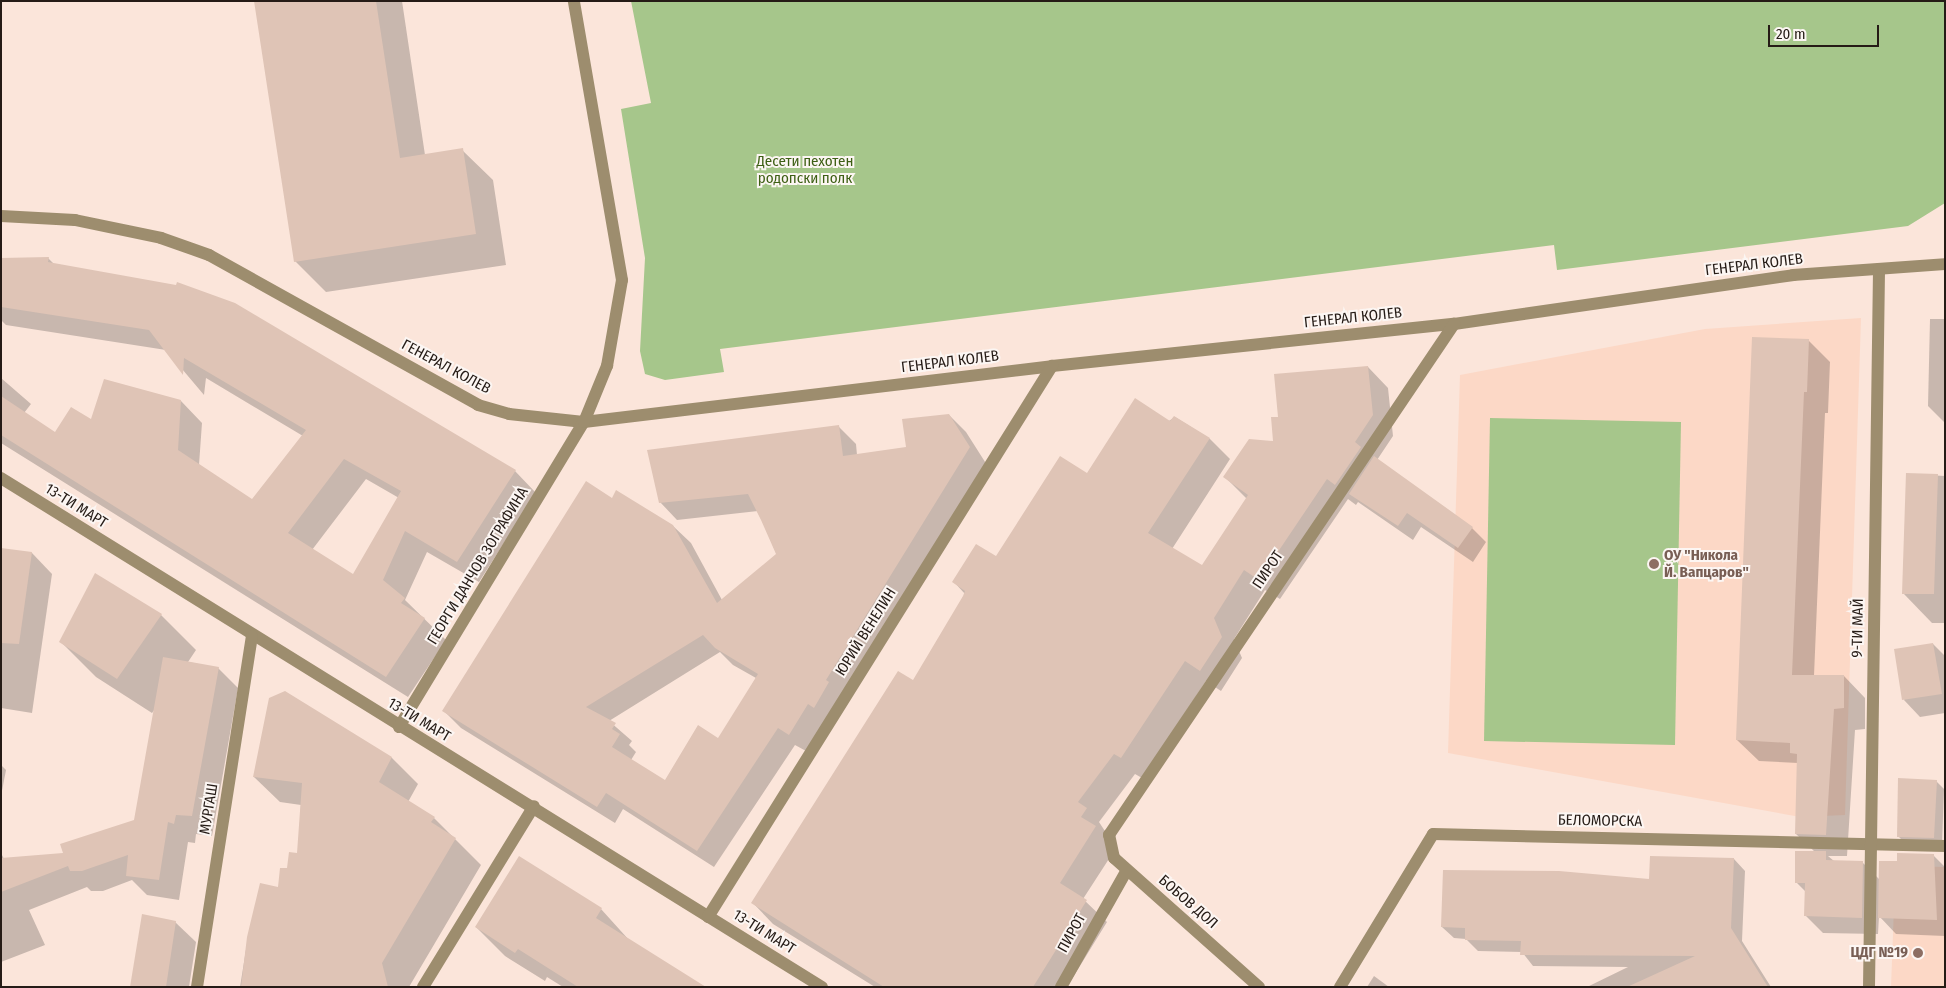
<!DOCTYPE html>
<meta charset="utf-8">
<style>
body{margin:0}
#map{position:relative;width:1946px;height:988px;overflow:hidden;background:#fbe5da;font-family:"Fira Sans Condensed",sans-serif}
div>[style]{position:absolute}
.built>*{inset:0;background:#fcd8c6}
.green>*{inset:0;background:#a6c68b}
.shadow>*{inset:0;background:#0003}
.building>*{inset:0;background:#dfc4b6}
.service>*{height:12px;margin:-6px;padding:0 6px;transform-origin:6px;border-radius:6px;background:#9d8d6e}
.minor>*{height:12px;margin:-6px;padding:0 6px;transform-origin:6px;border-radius:6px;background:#9d8d6e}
.dots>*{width:14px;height:14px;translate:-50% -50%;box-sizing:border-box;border:2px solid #fcf6f3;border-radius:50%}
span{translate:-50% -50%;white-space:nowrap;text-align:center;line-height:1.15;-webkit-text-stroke:4px #fcf6f3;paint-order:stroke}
.park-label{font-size:15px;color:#3d5f14}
.street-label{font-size:15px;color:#251b16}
.education-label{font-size:15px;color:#785e54;font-weight:700}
.left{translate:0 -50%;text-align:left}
.right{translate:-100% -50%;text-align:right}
.frame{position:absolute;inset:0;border:2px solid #251b16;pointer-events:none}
.scale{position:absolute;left:1768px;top:25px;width:111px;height:22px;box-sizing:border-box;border:2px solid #251b16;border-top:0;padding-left:6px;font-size:15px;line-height:18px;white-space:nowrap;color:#251b16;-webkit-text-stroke:4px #fcf6f3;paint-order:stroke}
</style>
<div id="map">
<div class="built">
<i style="clip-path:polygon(1861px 318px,1845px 815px,1800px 817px,1448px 753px,1460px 375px,1705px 329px)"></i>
<i style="clip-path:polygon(1904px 866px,1945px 867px,1945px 987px,1891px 987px,1895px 880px)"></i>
</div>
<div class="green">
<i style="clip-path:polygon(631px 1px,1945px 1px,1945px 203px,1908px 226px,1557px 270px,1554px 245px,720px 349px,724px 372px,665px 380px,645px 374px,640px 351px,645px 258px,621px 109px,651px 103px)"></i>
<i style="clip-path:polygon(1490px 418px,1681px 422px,1675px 745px,1484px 741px)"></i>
</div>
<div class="shadow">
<i style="clip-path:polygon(255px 1px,402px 1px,425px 155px,462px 150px,493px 180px,506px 265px,326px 292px,295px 261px)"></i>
<i style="clip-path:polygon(evenodd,48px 258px,55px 265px,515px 471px,536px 493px,479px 582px,427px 552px,405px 600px,446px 640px,408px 697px,1px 443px,1px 378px,31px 404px,24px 413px,56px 434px,92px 421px,181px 401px,202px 423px,199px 465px,252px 500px,303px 436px,206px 378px,204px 395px,166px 350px,6px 325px,1px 320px,1px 259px,48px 258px,366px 479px,399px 498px,354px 576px,312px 550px,366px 479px)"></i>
<i style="clip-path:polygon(1930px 319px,1945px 319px,1945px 423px,1928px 406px)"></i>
<i style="clip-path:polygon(1808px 340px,1830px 362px,1828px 413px,1825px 413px,1814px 676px,1844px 676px,1865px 698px,1865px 729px,1855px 730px,1847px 856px,1828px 856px,1834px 861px,1862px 862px,1880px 880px,1898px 862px,1933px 855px,1945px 867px,1945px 936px,1896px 934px,1879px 916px,1878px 934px,1823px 933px,1806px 916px,1806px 892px,1797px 883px,1815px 852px,1796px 834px,1798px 763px,1759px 761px,1737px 740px)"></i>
<i style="clip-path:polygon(1368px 367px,1388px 388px,1393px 436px,1377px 460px,1472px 528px,1486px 542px,1473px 562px,1421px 527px,1413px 540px,1358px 502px,1356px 505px,1348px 499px,1280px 599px,1265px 590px,1234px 639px,1242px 658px,1221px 691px,1206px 681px,1142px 778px,1135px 774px,1099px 822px,1116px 848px,1083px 899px,1107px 922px,1067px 987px,875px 987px,773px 924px,753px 903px,914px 682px,965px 594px,954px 582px,996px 558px,1087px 474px,1175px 417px,1210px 439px,1230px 459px,1172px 549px,1202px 567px,1247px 499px,1225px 477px,1274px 442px,1280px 418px)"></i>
<i style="clip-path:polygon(evenodd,949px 415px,966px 432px,987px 465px,806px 751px,795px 745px,714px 867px,623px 809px,615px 823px,461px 728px,444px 711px,613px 500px,673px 526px,691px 543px,722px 600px,777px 555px,758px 511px,677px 520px,660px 502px,838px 426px,856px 444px,857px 455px,907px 448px,949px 415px,720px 652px,733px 665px,756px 678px,719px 740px,665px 782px,631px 760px,636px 752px,629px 745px,632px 741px,609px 721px,720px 652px)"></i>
<i style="clip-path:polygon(1908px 474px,1945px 476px,1945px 623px,1932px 623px,1903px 593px)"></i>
<i style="clip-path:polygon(1px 549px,32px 553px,52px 574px,32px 713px,1px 708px)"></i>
<i style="clip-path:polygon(96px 575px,161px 615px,196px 650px,188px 662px,218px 668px,238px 688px,212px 836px,196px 834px,195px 843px,188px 842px,179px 900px,147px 895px,132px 880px,103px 891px,91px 891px,87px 887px,29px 910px,45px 945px,1px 962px,1px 853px,4px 859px,65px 854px,136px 821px,155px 709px,152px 713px,96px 677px,61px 642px)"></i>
<i style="clip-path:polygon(1933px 644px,1945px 656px,1945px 713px,1920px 717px,1904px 700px)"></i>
<i style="clip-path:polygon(285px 692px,392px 758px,418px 784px,408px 802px,434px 818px,481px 865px,409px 987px,240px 987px,248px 937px,298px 854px,301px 805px,280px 802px,254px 777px)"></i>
<i style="clip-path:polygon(1px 765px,6px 770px,1px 796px)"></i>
<i style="clip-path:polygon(1936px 781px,1944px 789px,1942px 845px,1907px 845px,1898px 836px)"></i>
<i style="clip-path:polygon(1734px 859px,1745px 871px,1742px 941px,1771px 987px,1587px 987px,1628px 967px,1533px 966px,1522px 952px,1478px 951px,1466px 939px,1454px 938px,1442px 927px)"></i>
<i style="clip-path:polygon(601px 909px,629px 940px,694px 987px,563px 987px,547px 977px,545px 981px,505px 956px,476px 927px)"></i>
<i style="clip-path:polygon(175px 922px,196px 942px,189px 987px,131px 987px)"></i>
<i style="clip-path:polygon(1374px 976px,1389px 987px,1367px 987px)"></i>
</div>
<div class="building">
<i style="clip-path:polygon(254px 1px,376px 1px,400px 158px,463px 148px,476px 234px,294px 262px)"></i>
<i style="clip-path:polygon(evenodd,49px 257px,48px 262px,176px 285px,177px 282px,235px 303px,516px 470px,457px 562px,405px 531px,383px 580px,405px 598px,401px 603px,425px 618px,386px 677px,1px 435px,1px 396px,55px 432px,71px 407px,91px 419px,104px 379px,181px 400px,178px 450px,252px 499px,306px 430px,184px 358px,183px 375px,149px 330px,1px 307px,1px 258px,49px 257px,344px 459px,401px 491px,353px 574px,288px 533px,344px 459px)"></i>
<i style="clip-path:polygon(1752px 337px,1809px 339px,1807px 392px,1804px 392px,1792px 675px,1844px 675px,1844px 708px,1834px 709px,1826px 835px,1795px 834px,1797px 754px,1790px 753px,1790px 743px,1736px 740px)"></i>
<i style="clip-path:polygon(1368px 366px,1373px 415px,1355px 442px,1361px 447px,1335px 485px,1327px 479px,1259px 580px,1244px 570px,1214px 618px,1222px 637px,1200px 671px,1185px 661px,1121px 758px,1114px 754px,1078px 802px,1087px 808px,1081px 817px,1096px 826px,1060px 883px,1087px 900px,1033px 987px,884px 987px,751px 903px,898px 671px,913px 680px,963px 596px,965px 591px,952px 582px,976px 544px,996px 556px,1060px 456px,1087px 473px,1135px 398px,1170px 421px,1174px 416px,1210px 438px,1148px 533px,1202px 565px,1248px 495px,1223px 477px,1249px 439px,1273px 441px,1271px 417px,1278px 417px,1274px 374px)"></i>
<i style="clip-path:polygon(evenodd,949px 414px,970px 447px,826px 680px,829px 682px,814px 708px,808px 704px,789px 735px,778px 728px,697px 851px,606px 793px,597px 807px,442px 711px,586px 481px,612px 498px,616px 490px,673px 525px,717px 603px,776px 554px,761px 520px,748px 494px,659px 503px,647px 450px,839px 425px,843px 456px,906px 447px,902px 419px,949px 414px,703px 635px,715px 648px,758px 674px,718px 738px,698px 725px,665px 780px,612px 747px,620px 734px,612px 729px,616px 723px,586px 707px,703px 635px)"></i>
<i style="clip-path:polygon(1374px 456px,1473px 527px,1458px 548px,1407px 513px,1398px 526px,1349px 494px)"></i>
<i style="clip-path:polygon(1906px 473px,1938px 474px,1934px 594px,1902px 594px)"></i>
<i style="clip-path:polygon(1px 548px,32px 552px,19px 644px,1px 643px)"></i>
<i style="clip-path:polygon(95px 573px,162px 614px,117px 679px,59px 642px)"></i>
<i style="clip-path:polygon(1933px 643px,1942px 694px,1902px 700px,1894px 649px)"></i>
<i style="clip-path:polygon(163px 657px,219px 667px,192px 816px,176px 815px,174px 824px,168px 822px,159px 880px,126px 876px,128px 855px,82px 871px,70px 871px,68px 866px,1px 892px,1px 858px,63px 853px,60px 844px,134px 820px)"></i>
<i style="clip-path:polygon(285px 691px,392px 757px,379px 782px,435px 817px,431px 822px,456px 838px,382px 963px,388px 987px,241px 987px,247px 937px,260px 883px,278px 887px,280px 868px,287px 868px,289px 852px,297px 853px,302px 783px,253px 777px,269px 698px)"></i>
<i style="clip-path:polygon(1898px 778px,1937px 780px,1934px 838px,1897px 837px)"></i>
<i style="clip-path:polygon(1795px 851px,1826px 851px,1826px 860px,1863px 861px,1862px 918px,1804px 916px,1805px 883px,1795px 883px)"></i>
<i style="clip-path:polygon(1897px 853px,1934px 854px,1937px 920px,1878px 918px,1879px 861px,1897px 861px)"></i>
<i style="clip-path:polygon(519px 856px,602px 908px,596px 918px,706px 987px,578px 987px,518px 949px,515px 953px,475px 927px)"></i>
<i style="clip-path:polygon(1650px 856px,1734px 858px,1731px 928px,1768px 987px,1627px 987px,1695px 956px,1520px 955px,1521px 941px,1465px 940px,1465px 928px,1441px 927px,1443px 870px,1559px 871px,1649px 879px)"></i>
<i style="clip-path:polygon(142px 914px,176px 921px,166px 987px,130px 987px)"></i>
</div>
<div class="service">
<i style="left:423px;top:987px;width:212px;rotate:-58.5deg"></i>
</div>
<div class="minor">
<i style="left:1px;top:216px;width:74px;rotate:3.1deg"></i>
<i style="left:75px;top:220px;width:88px;rotate:11.8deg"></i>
<i style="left:161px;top:238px;width:51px;rotate:19.5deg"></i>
<i style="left:209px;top:255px;width:308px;rotate:29.1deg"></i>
<i style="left:478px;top:405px;width:32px;rotate:16deg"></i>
<i style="left:509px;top:414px;width:75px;rotate:6.1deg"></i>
<i style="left:584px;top:422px;width:471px;rotate:-6.8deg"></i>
<i style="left:1052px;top:366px;width:404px;rotate:-6deg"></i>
<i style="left:1454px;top:324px;width:343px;rotate:-8.2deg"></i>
<i style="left:1793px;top:275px;width:152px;rotate:-4.1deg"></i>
<i style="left:1px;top:478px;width:966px;rotate:31.8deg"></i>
<i style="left:399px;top:727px;width:357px;rotate:-58.8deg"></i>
<i style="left:584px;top:422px;width:61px;rotate:-67.7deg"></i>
<i style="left:607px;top:366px;width:87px;rotate:-80.1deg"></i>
<i style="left:622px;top:280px;width:283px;rotate:-99.8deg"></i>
<i style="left:708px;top:917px;width:650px;rotate:-58.02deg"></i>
<i style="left:197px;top:987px;width:355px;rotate:-81.1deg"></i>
<i style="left:1061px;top:987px;width:134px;rotate:-60.6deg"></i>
<i style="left:1259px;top:987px;width:194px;rotate:-138.3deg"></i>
<i style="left:1114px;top:858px;width:24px;rotate:-102deg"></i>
<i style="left:1109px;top:835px;width:617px;rotate:-55.97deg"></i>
<i style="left:1340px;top:987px;width:179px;rotate:-58.7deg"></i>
<i style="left:1433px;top:834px;width:512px;rotate:1.34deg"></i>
<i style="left:1869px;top:987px;width:718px;rotate:-89.2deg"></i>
</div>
<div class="dots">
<i style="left:1654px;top:564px;background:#8d6e63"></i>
<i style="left:1918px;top:953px;background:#8d6e63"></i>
</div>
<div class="park-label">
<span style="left:805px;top:170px">Десети пехотен<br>родопски полк</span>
</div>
<div class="street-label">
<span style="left:1754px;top:265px;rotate:-7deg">ГЕНЕРАЛ КОЛЕВ</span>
<span style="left:1353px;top:318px;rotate:-6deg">ГЕНЕРАЛ КОЛЕВ</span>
<span style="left:950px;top:362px;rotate:-7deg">ГЕНЕРАЛ КОЛЕВ</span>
<span style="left:446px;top:367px;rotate:28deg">ГЕНЕРАЛ КОЛЕВ</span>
<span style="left:76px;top:506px;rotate:32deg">13-ТИ МАРТ</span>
<span style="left:478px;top:566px;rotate:-59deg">ГЕОРГИ ДАНЧОВ ЗОГРАФИНА</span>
<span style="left:1268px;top:570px;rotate:-56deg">ПИРОТ</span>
<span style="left:1858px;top:628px;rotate:-89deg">9-ТИ МАЙ</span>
<span style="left:866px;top:632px;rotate:-58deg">ЮРИЙ ВЕНЕЛИН</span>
<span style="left:419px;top:720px;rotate:31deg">13-ТИ МАРТ</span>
<span style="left:209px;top:809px;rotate:-81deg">МУРГАШ</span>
<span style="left:1600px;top:821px;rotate:1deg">БЕЛОМОРСКА</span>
<span style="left:1188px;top:902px;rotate:41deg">БОБОВ ДОЛ</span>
<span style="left:764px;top:932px;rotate:32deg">13-ТИ МАРТ</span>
<span style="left:1072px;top:933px;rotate:-61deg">ПИРОТ</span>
</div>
<div class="education-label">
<span class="left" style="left:1664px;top:564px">ОУ "Никола<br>Й. Вапцаров"</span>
<span class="right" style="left:1908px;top:953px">ЦДГ №19</span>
</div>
<div class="frame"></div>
<div class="scale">20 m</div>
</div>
